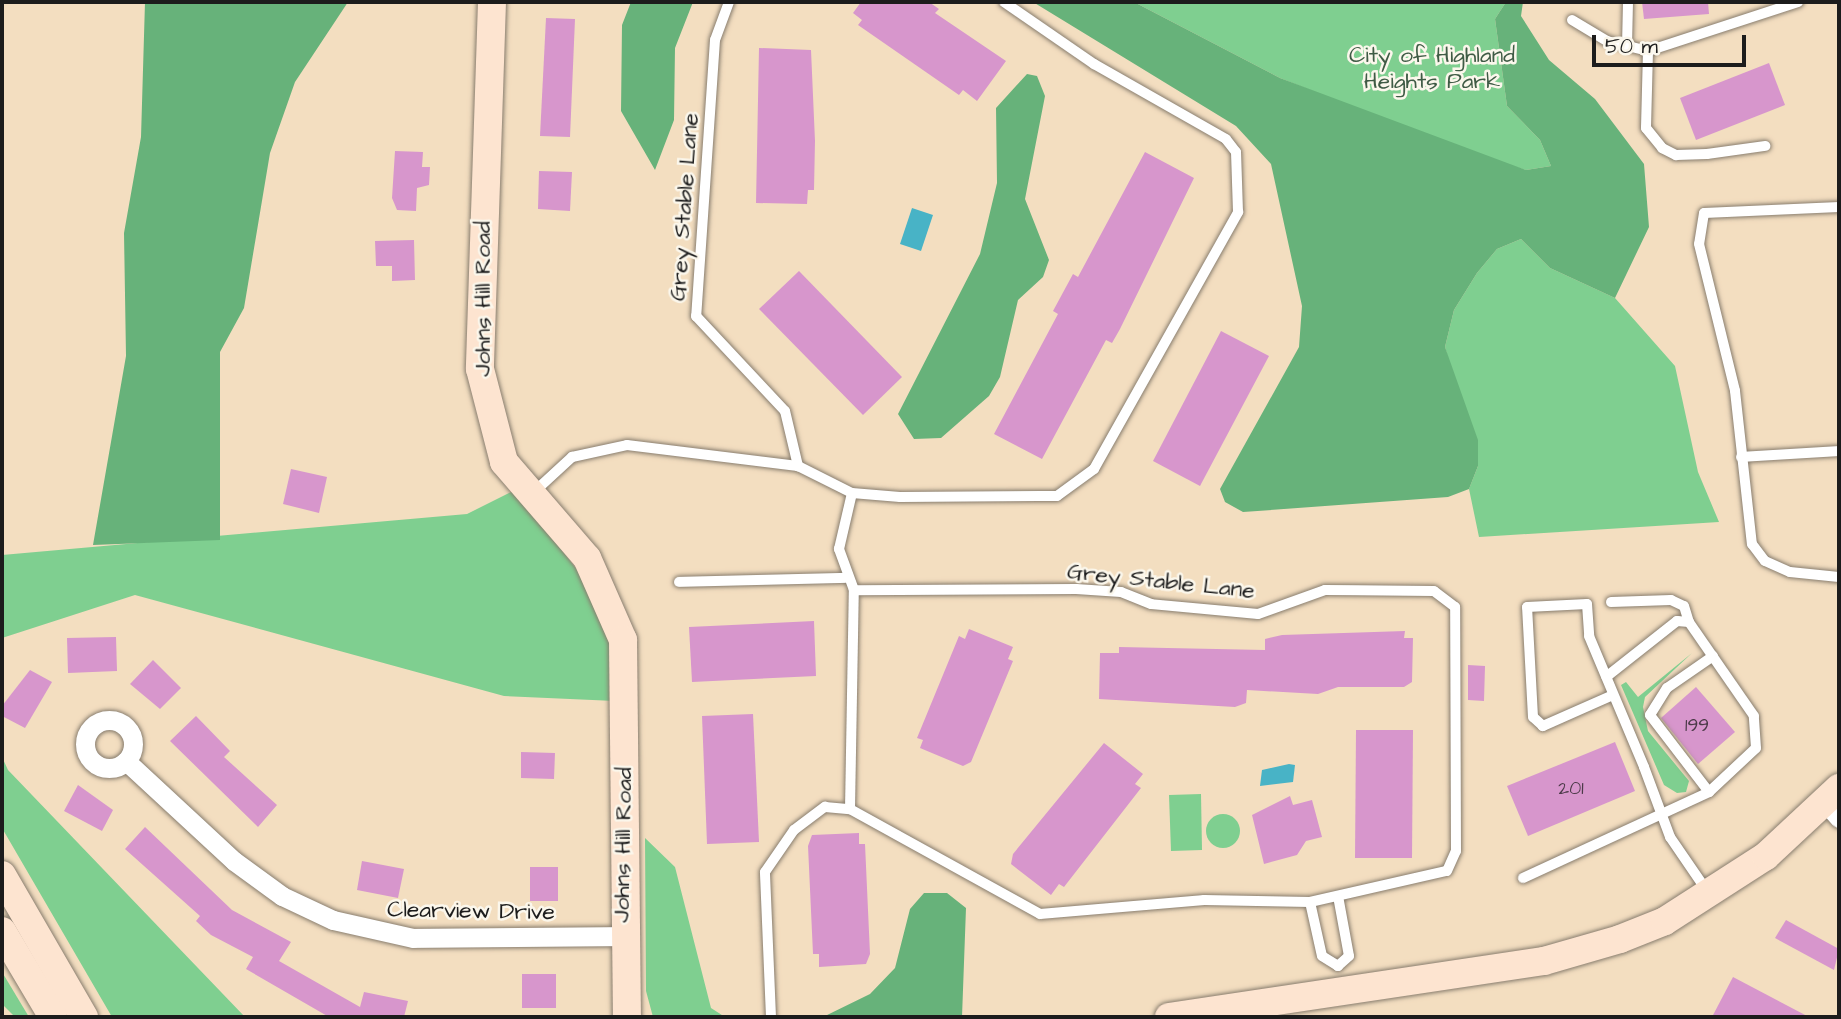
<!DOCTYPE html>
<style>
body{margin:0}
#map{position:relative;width:1841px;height:1019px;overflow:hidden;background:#f3dec0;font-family:"Architects Daughter",sans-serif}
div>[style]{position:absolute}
.green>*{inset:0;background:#7fcf90}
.round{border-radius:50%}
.forest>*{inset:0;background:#67b27a}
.water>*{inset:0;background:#48b3c6}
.building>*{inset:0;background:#d796cc}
.roads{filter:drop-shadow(0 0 2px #887d6e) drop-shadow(0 0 2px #887d6e)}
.lane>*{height:10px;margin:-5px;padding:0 5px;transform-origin:5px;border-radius:5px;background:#fff}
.street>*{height:19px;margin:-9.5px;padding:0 9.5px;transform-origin:9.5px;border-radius:9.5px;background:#fff}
.street>.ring{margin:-9.5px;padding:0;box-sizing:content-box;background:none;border:19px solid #fff;border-radius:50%}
.secondary>*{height:28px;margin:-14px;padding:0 14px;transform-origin:14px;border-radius:14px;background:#fde4d0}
span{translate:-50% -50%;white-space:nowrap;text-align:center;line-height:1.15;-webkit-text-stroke:5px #fbf7ec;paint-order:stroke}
.number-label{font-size:19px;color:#4b3a48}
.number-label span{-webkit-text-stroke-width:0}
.park-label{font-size:23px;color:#3f5b45}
.street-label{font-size:23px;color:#1c1c1c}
.frame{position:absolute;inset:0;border:4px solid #1c1c1c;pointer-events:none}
.scale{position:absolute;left:1592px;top:35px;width:154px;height:32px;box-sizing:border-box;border:4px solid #1c1c1c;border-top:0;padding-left:9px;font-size:21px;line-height:24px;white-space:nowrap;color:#1c1c1c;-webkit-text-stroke:5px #fbf7ec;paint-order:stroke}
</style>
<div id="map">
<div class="green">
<i style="clip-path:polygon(1134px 2px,1506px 2px,1495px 19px,1507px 106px,1540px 140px,1551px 166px,1526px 170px,1468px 153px,1280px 78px)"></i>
<i style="clip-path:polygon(1521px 239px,1550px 268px,1615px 298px,1675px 366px,1698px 472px,1719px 522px,1479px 537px,1469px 489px,1478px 466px,1445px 347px,1454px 310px,1477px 273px,1497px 249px)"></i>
<i style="clip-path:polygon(515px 490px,588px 584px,609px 633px,615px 701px,504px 696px,135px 595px,2px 638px,2px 555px,467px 514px)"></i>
<i style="clip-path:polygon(1692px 653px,1645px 697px,1643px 707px,1648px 731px,1689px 781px,1686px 792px,1677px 793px,1664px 785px,1621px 685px,1626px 682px,1638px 697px)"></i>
<i style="clip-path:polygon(2px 757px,8px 770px,245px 1017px,112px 1017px,2px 828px)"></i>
<i style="clip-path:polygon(1201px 794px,1202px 850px,1171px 851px,1169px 795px)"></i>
<i class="round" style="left:1206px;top:814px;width:34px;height:34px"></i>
<i style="clip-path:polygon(645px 838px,675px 867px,711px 1008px,725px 1017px,653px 1017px,646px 991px)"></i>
<i style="clip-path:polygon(2px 972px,29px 1017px,15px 1017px,2px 1004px)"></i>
</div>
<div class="forest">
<i style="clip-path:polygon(145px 2px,348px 2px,295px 82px,270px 153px,244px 308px,220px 352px,220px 540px,93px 545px,126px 356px,124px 233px,141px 137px)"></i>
<i style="clip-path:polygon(631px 2px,693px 2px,675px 48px,674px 120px,655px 170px,621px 111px,622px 25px)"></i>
<i style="clip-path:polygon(1033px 2px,1134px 2px,1280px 78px,1526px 170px,1551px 166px,1540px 140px,1507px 106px,1495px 19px,1506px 2px,1523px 2px,1521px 16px,1549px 60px,1595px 99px,1644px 164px,1649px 227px,1615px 298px,1550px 268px,1521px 239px,1497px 249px,1477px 273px,1454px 310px,1445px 347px,1478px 440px,1478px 466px,1469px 489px,1448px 497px,1243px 512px,1225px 502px,1220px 489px,1299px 347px,1302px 306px,1271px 164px,1236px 126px)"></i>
<i style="clip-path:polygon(1027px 74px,1037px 76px,1045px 96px,1025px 199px,1049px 260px,1043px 277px,1018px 300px,1000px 377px,989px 396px,941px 438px,914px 439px,898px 414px,980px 254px,997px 183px,996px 108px)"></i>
<i style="clip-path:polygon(924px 893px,947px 893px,966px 908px,962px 1017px,823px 1017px,870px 994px,895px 968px,910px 909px)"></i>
</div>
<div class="water">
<i style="clip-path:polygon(912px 208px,933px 215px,921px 251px,900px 244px)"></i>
<i style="clip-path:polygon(1289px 764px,1295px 765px,1293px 782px,1260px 786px,1262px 770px)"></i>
</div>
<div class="building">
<i style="clip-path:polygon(861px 2px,929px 2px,939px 9px,935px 13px,1006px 61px,977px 101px,963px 90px,959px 95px,858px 25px,862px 20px,853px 13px)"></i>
<i style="clip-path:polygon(1642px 2px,1708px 2px,1709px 14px,1644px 19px)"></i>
<i style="clip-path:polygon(546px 18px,575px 19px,570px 137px,540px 136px)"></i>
<i style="clip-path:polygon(759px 48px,811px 50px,815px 141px,814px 190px,808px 190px,807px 204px,756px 203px)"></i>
<i style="clip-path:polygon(1769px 63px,1785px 105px,1696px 140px,1680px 98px)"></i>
<i style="clip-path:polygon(395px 151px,423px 152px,422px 167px,430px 167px,429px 185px,417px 188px,416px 211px,397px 210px,392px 198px)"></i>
<i style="clip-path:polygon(1145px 152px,1194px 178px,1120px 329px,1112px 343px,1106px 340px,1042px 459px,994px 434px,1058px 314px,1053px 311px,1073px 274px,1078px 277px)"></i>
<i style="clip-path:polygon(539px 171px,572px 172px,570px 211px,538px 209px)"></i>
<i style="clip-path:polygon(414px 240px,415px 280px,392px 281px,392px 266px,376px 266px,375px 241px)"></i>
<i style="clip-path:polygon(799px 271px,902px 377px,863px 415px,759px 309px)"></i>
<i style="clip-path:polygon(1221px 331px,1269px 356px,1200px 486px,1153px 461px)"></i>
<i style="clip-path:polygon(291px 469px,327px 477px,319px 513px,283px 504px)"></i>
<i style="clip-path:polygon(814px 621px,816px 676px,692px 682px,689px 627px)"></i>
<i style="clip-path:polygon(969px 629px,1013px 647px,1008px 659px,1013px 661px,971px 762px,963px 766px,920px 748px,923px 740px,917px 738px,959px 636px,965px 639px)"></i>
<i style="clip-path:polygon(1405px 631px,1404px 638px,1413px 638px,1412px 682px,1404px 687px,1338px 687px,1318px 694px,1247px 690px,1246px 703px,1235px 707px,1099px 699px,1100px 653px,1119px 653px,1119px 647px,1265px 650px,1265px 639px,1282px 635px)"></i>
<i style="clip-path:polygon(116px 637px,117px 671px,68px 673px,67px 638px)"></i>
<i style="clip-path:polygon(153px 660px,181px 688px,160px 709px,130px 684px)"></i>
<i style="clip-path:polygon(1468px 665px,1485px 666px,1484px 701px,1468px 700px)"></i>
<i style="clip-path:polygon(30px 670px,52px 682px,25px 728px,2px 716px,2px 706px)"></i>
<i style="clip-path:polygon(1696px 687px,1735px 732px,1698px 764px,1661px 718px)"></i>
<i style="clip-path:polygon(753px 714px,759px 842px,707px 844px,702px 716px)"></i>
<i style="clip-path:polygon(196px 716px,230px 751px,224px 757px,277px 805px,258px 827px,170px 741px)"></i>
<i style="clip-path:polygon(1356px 730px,1413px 730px,1412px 858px,1355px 858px)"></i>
<i style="clip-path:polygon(1615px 742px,1635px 791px,1528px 836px,1507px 786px)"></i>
<i style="clip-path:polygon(1104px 743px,1143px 774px,1135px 784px,1141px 788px,1064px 887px,1059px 884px,1051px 895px,1011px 864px,1013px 854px)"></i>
<i style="clip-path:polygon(521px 752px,555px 753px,554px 779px,521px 778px)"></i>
<i style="clip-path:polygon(78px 785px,113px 810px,102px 831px,64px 811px)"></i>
<i style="clip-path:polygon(1290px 796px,1293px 805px,1312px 800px,1322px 837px,1306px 841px,1297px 855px,1264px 864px,1252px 815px)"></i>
<i style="clip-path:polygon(145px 827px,232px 910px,291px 942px,279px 961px,360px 1007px,364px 992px,408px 1001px,404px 1017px,329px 1017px,246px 969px,253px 957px,211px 935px,196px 921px,200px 916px,125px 849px)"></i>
<i style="clip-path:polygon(859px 833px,859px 844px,865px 844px,870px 954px,866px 964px,819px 967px,819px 954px,813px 954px,808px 846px,812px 835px)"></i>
<i style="clip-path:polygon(362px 861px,404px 869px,398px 898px,357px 890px)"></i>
<i style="clip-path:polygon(530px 867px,558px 867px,558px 901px,530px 901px)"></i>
<i style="clip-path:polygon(1786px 920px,1839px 949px,1834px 970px,1775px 938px)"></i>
<i style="clip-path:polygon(522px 974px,556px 974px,556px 1008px,522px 1008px)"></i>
<i style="clip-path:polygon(1733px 977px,1809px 1017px,1712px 1017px)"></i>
</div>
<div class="roads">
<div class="lane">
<i style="left:729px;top:2px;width:40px;rotate:110.2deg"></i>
<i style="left:715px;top:40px;width:277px;rotate:93.9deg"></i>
<i style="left:696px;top:316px;width:130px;rotate:46.9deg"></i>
<i style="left:785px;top:411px;width:57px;rotate:76.7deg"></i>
<i style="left:1572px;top:20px;width:41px;rotate:31deg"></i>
<i style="left:1607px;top:41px;width:42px;rotate:13.7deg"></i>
<i style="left:1648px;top:51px;width:158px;rotate:-18.1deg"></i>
<i style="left:1627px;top:46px;width:44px;rotate:-88.7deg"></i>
<i style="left:1648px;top:51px;width:77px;rotate:91.5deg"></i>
<i style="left:1646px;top:128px;width:26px;rotate:51deg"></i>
<i style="left:1662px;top:148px;width:16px;rotate:27deg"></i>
<i style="left:1676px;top:155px;width:31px;rotate:-2deg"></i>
<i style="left:1707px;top:154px;width:59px;rotate:-7.9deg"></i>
<i style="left:1839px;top:207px;width:135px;rotate:177.5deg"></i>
<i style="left:1704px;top:213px;width:31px;rotate:99deg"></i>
<i style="left:1699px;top:244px;width:151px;rotate:76.2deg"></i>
<i style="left:1735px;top:391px;width:154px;rotate:83.7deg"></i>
<i style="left:1752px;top:544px;width:21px;rotate:53deg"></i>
<i style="left:1765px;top:561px;width:27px;rotate:24deg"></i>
<i style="left:1790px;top:572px;width:49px;rotate:5.8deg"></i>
<i style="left:1741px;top:457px;width:98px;rotate:-3.5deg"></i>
<i style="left:534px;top:492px;width:52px;rotate:-42.6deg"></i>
<i style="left:572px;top:457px;width:56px;rotate:-12.3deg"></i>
<i style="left:627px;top:445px;width:172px;rotate:7deg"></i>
<i style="left:798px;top:466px;width:60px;rotate:26.6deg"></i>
<i style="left:852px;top:493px;width:48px;rotate:4.8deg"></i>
<i style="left:900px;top:497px;width:157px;rotate:-0.4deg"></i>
<i style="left:1057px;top:496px;width:46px;rotate:-36.1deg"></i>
<i style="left:1094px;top:469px;width:295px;rotate:-60.7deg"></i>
<i style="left:1238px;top:212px;width:60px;rotate:-91.9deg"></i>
<i style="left:1236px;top:152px;width:16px;rotate:-128deg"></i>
<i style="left:1226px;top:139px;width:152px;rotate:-150.4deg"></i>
<i style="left:1094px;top:64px;width:109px;rotate:-145.4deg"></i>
<i style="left:679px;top:582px;width:166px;rotate:-1.4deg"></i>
<i style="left:1611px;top:602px;width:60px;rotate:-1.9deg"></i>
<i style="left:1671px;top:600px;width:14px;rotate:25deg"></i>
<i style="left:1684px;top:606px;width:17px;rotate:73deg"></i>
<i style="left:1613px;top:695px;width:77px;rotate:156.1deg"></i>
<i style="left:1543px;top:726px;width:13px;rotate:-138deg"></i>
<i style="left:1533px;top:717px;width:110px;rotate:-93.1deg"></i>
<i style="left:1527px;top:607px;width:60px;rotate:-2.9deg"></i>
<i style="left:1587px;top:604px;width:32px;rotate:86deg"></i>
<i style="left:1589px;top:636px;width:142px;rotate:67.2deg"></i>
<i style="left:1644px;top:767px;width:75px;rotate:69.6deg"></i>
<i style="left:1670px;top:837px;width:65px;rotate:55.6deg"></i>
<i style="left:1709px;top:792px;width:97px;rotate:-127.5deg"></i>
<i style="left:1650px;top:715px;width:32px;rotate:-58deg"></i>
<i style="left:1667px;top:688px;width:56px;rotate:-34.8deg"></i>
<i style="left:850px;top:809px;width:219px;rotate:-89deg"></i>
<i style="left:1523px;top:878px;width:205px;rotate:-24.8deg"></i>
<i style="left:1709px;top:792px;width:64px;rotate:-43.1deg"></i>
<i style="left:1756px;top:748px;width:32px;rotate:-94deg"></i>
<i style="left:1754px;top:716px;width:114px;rotate:-124.7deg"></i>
<i style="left:1689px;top:622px;width:12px;rotate:-175deg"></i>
<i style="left:1677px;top:621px;width:90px;rotate:141.7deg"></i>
<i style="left:1338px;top:896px;width:61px;rotate:79.6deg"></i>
<i style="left:1349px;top:956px;width:15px;rotate:138deg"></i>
<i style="left:1310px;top:902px;width:55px;rotate:77.5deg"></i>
<i style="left:1322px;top:956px;width:19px;rotate:32deg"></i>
<i style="left:771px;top:1017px;width:145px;rotate:-92.4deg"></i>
<i style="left:765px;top:872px;width:51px;rotate:-55.4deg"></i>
<i style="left:794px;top:830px;width:39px;rotate:-37deg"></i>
<i style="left:825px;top:807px;width:25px;rotate:5deg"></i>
<i style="left:850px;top:809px;width:217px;rotate:28.9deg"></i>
<i style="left:1040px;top:914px;width:165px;rotate:-4.9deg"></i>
<i style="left:1204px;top:900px;width:106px;rotate:1.1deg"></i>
<i style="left:1310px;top:902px;width:140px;rotate:-12.8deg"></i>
<i style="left:1447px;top:871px;width:22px;rotate:-66deg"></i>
<i style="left:1456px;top:851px;width:244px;rotate:-90.2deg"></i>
<i style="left:1455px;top:607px;width:26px;rotate:-143deg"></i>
<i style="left:1434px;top:591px;width:109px;rotate:-179.5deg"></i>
<i style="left:1325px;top:590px;width:71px;rotate:160.3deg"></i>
<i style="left:1258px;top:614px;width:107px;rotate:-174.7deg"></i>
<i style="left:1151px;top:604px;width:32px;rotate:-158deg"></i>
<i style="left:1121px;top:592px;width:45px;rotate:-176.2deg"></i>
<i style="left:1076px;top:589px;width:222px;rotate:179.7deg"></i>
<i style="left:854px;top:590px;width:44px;rotate:-110.1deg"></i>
<i style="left:839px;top:549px;width:57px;rotate:-76.9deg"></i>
</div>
<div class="street">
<i class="ring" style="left:85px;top:720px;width:29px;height:29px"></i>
<i style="left:126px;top:761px;width:147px;rotate:42.8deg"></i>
<i style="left:234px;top:861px;width:59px;rotate:36.1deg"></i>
<i style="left:282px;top:896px;width:56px;rotate:25.2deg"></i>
<i style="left:333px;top:920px;width:82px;rotate:12.7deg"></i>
<i style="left:413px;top:938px;width:209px;rotate:-0.5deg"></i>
<i style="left:1826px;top:803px;width:20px;rotate:49deg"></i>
</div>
<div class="secondary">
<i style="left:492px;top:2px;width:367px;rotate:91.9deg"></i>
<i style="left:480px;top:369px;width:96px;rotate:75.5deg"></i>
<i style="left:504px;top:462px;width:127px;rotate:49.2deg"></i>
<i style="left:587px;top:558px;width:90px;rotate:66.3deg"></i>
<i style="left:623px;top:640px;width:377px;rotate:89.4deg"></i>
<i style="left:2px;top:875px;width:164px;rotate:60deg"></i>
<i style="left:2px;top:931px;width:100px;rotate:59.3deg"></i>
<i style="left:1169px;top:1017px;width:379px;rotate:-8.5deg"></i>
<i style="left:1544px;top:961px;width:79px;rotate:-16.1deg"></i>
<i style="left:1620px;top:939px;width:48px;rotate:-21.8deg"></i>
<i style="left:1665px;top:921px;width:120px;rotate:-32.8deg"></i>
<i style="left:1766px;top:856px;width:100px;rotate:-43deg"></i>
</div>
</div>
<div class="number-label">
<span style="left:1697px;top:726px">199</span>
<span style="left:1571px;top:789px">201</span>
</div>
<div class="park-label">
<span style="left:1432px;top:68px">City of Highland<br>Heights Park</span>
</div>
<div class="street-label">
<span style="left:684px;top:207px;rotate:-86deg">Grey Stable Lane</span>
<span style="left:483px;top:299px;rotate:-90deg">Johns Hill Road</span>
<span style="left:1161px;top:581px;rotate:6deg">Grey Stable Lane</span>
<span style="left:623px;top:845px;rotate:-89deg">Johns Hill Road</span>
<span style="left:471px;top:911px;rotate:1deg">Clearview Drive</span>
</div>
<div class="frame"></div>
<div class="scale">50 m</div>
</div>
